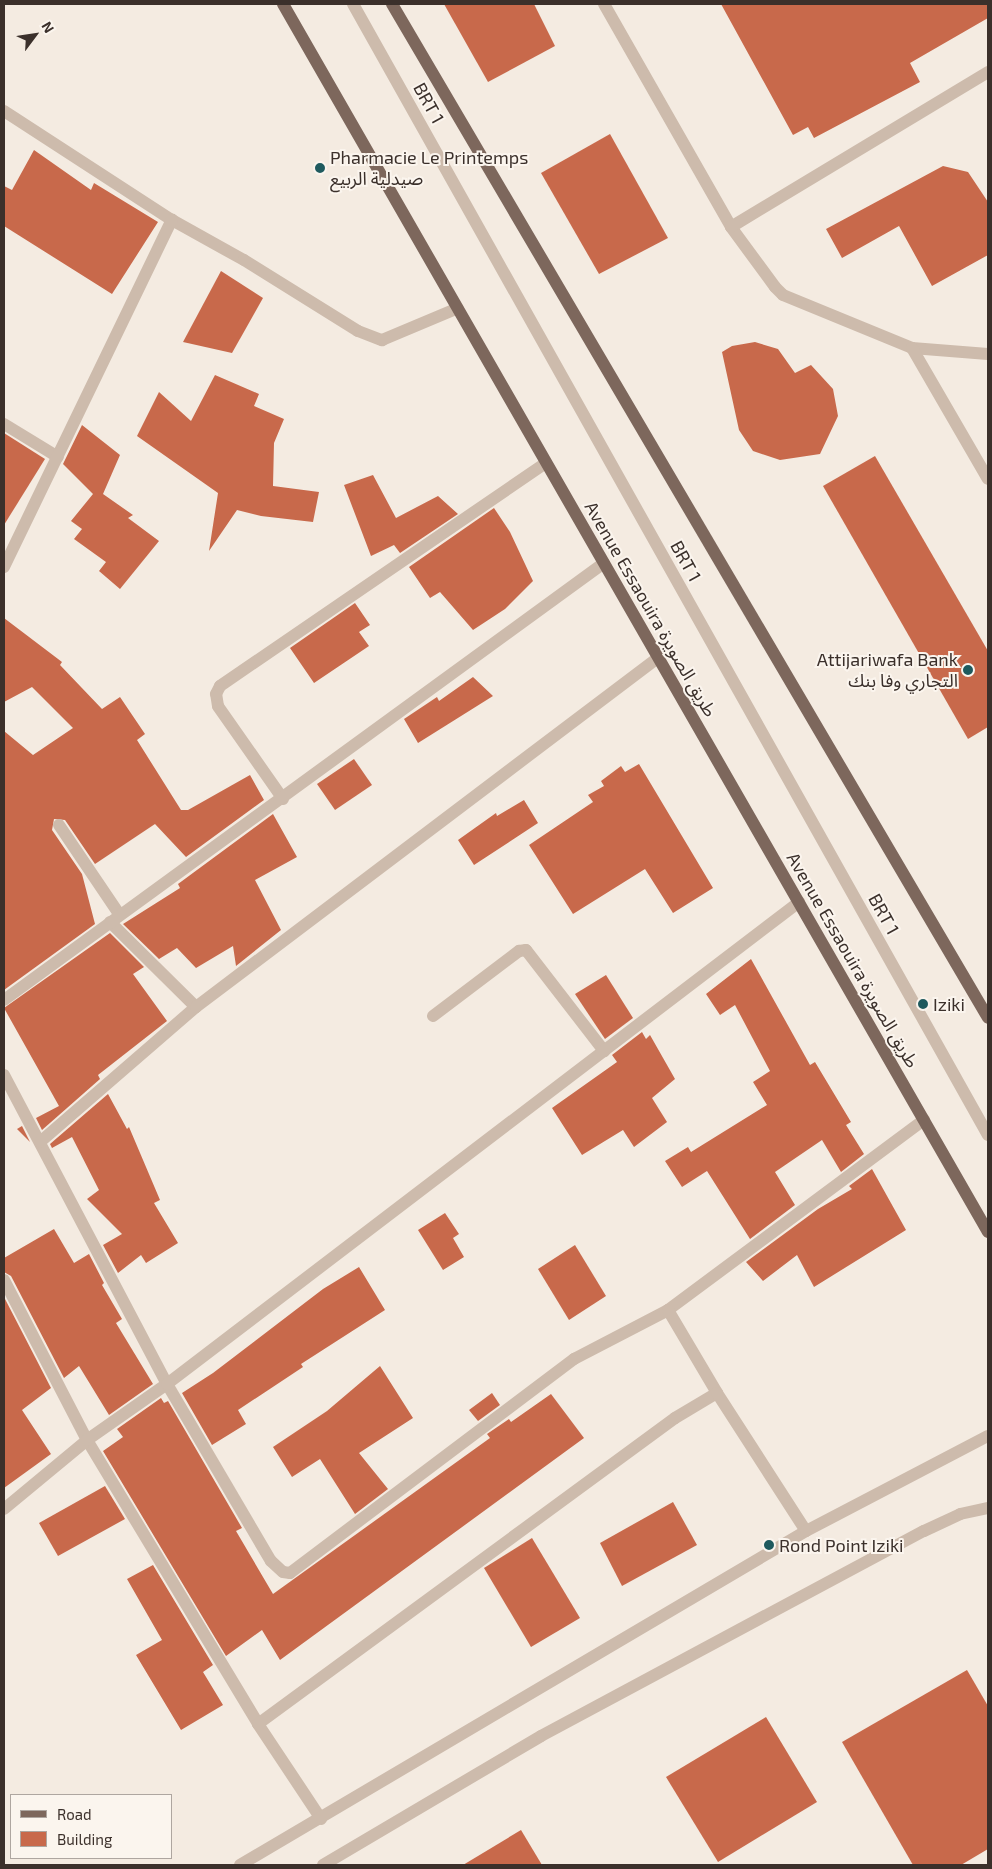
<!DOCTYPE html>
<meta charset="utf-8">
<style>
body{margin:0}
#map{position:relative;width:992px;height:1869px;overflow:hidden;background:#f4ebe1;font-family:"Exo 2","Noto Sans Arabic",sans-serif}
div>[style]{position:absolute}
.building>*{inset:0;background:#c8694b}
.minor>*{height:12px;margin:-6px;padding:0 6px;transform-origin:6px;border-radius:6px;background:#cdbbac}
.major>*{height:12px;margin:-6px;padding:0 6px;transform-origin:6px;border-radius:6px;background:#7d675c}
.dots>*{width:14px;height:14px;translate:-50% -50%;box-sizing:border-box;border:2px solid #fbf5ee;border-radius:50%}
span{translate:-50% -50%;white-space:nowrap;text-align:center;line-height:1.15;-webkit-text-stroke:4px #fbf5ee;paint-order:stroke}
.street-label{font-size:18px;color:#3b302b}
.poi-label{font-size:18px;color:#3b302b}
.left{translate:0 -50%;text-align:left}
.right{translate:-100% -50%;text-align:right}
.frame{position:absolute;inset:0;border:5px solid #3b302b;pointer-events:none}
.legend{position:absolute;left:10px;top:1794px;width:162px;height:65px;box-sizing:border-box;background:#fbf5ee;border:1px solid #aea6a0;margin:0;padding:6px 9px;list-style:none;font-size:15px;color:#3b302b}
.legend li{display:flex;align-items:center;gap:10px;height:25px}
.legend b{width:25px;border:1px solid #aea6a0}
.north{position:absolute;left:10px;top:10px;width:50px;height:50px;-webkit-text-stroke:4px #fbf5ee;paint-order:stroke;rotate:59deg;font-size:14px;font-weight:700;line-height:20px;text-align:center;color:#3b302b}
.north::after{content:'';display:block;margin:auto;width:18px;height:22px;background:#3b302b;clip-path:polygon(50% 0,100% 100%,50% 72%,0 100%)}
</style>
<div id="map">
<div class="building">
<i style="clip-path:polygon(444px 4px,534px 4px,555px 46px,488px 82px)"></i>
<i style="clip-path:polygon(721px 4px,988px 4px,988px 18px,910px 63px,920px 82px,814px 138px,808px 127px,793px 135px)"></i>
<i style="clip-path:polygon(610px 134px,668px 238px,599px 274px,541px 173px)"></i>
<i style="clip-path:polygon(34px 150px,91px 190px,94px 183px,158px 222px,112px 294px,4px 226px,4px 186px,12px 190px)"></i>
<i style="clip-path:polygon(943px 166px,968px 172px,988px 202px,988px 255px,932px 286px,899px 226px,842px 258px,826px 229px)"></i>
<i style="clip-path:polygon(221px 271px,263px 298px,232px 353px,183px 342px)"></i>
<i style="clip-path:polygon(755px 342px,778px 349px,795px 373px,811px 365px,833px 389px,838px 416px,820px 454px,780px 460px,753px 451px,739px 430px,722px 352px,732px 346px)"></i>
<i style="clip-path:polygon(215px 375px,259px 394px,254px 406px,284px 419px,274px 443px,273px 486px,319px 492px,313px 522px,261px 516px,237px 510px,209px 551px,218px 493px,137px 436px,159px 392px,191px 421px)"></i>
<i style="clip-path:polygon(82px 425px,120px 455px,103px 494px,133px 515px,128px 518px,159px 541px,120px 589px,99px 571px,106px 562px,74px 539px,82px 529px,71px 521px,93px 494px,63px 464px)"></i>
<i style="clip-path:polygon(4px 433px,45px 459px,4px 525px)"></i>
<i style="clip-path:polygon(875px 456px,988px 651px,988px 727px,968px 739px,823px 486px)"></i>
<i style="clip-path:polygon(373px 475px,396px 518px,438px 496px,458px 514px,400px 553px,394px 545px,371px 556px,344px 485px)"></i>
<i style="clip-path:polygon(494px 508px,510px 532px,533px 581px,505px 609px,473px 630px,440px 592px,430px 598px,409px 567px)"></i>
<i style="clip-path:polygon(355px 603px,370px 625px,359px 632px,369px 646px,314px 683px,290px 648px)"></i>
<i style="clip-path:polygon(4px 618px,62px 662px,60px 665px,102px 709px,120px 697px,145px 734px,137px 740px,181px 810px,188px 810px,250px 775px,264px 800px,186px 857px,155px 824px,95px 864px,65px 820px,54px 819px,52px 830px,82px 874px,95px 924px,4px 990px,4px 731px,33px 755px,73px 728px,32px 687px,4px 702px)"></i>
<i style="clip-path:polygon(473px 677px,493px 696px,418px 743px,404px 719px,437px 697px,439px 701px)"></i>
<i style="clip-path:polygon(354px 759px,372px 785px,335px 810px,317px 784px)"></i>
<i style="clip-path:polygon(639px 764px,713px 888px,673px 913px,645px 869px,573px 914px,529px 845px,593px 802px,588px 795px,604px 786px,601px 781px,621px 766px,625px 772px)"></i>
<i style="clip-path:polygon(524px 800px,538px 823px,474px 865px,458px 840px,496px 813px,497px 816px)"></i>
<i style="clip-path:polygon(273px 814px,297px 857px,255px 880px,281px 930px,236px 966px,233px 946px,196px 968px,177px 948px,159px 959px,123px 924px,180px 888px,178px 884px)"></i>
<i style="clip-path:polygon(110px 933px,144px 967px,133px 974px,167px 1021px,98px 1075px,100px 1079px,42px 1130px,36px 1118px,59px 1106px,4px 1008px)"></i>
<i style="clip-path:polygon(751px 959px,810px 1065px,815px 1062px,851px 1122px,846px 1125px,864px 1154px,841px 1172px,822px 1140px,775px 1172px,795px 1205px,750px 1239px,707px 1171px,682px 1187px,665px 1161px,688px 1147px,691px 1152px,767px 1105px,753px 1082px,770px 1071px,735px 1005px,720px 1015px,706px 994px)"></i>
<i style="clip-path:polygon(606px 975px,633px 1018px,605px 1039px,575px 994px)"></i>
<i style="clip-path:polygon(642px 1032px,646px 1039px,650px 1035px,675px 1079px,652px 1098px,667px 1122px,634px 1147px,623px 1130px,582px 1155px,552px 1108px,617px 1062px,612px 1055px)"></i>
<i style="clip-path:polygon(108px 1094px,127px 1129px,129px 1127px,160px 1200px,154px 1203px,178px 1243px,146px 1263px,141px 1255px,118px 1273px,103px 1245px,122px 1234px,87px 1199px,99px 1190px,72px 1137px,52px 1148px,50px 1144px)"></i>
<i style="clip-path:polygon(22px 1126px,30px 1142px,17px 1129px)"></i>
<i style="clip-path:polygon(872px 1169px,906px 1230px,814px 1287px,797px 1255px,763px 1281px,746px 1262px,818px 1209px,852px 1189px,849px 1186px)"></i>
<i style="clip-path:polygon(445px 1213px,459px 1234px,453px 1238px,464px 1257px,443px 1270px,418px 1230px)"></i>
<i style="clip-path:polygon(54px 1229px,74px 1263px,89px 1254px,104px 1283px,102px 1285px,122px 1319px,116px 1323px,153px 1384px,109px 1415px,79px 1366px,64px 1378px,11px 1276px,4px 1272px,4px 1258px)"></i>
<i style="clip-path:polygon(575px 1245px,606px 1296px,569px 1320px,538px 1269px)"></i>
<i style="clip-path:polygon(359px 1267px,385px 1310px,301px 1364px,303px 1367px,238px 1410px,246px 1424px,212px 1445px,182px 1393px,213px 1373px,323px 1289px)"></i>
<i style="clip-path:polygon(4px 1297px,51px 1388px,22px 1410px,51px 1454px,4px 1488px)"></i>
<i style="clip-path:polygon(380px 1366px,413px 1418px,359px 1453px,388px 1489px,355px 1514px,320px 1459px,292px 1477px,273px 1447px,327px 1411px)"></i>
<i style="clip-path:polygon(492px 1393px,500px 1405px,478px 1421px,469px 1410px)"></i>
<i style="clip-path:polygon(551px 1394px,584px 1438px,280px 1660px,262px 1630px,226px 1656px,103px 1451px,123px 1437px,117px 1429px,161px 1398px,164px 1403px,168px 1401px,242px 1528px,236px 1531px,273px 1594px,490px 1438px,487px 1434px,509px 1419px,511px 1422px)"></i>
<i style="clip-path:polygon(105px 1486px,125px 1519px,58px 1556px,39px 1523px)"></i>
<i style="clip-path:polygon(673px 1502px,697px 1545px,622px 1586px,600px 1543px)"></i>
<i style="clip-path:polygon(532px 1538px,580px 1618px,531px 1647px,484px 1568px)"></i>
<i style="clip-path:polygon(153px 1565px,213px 1665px,203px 1672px,223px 1705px,181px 1730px,136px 1655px,162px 1640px,127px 1579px)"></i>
<i style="clip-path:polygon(967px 1670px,988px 1706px,988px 1849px,961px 1865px,913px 1865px,842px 1742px)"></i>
<i style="clip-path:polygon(766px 1717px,817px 1802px,718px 1862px,666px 1777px)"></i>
<i style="clip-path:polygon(521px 1830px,542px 1865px,463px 1865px)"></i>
</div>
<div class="minor">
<i style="left:353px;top:4px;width:1297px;rotate:60.69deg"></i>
<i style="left:604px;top:4px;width:257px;rotate:60.3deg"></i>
<i style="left:731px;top:227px;width:74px;rotate:53.7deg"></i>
<i style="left:775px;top:287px;width:11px;rotate:45deg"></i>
<i style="left:783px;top:295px;width:139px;rotate:22.3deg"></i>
<i style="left:912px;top:348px;width:76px;rotate:4.5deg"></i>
<i style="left:4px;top:111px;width:200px;rotate:33deg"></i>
<i style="left:172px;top:220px;width:82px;rotate:29.1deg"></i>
<i style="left:244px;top:260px;width:134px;rotate:31.9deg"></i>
<i style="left:358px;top:331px;width:26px;rotate:21deg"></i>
<i style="left:382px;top:340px;width:82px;rotate:-22.8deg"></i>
<i style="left:731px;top:227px;width:300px;rotate:-31.1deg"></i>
<i style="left:912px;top:348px;width:151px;rotate:59.9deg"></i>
<i style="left:4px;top:424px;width:63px;rotate:31.4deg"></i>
<i style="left:4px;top:567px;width:386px;rotate:-64.2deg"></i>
<i style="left:283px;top:799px;width:113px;rotate:-125deg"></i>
<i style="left:218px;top:706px;width:12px;rotate:-99deg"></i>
<i style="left:216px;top:694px;width:9px;rotate:-63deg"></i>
<i style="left:220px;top:686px;width:395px;rotate:-34.4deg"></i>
<i style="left:59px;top:825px;width:107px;rotate:56deg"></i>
<i style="left:110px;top:922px;width:121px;rotate:44.7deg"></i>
<i style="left:4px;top:1000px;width:742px;rotate:-36.07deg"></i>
<i style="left:433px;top:1016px;width:108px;rotate:-37.1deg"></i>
<i style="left:519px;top:951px;width:7px;rotate:-8deg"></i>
<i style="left:526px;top:950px;width:128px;rotate:52.3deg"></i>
<i style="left:4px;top:1075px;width:349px;rotate:62.2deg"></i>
<i style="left:167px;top:1384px;width:205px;rotate:59.6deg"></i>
<i style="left:271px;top:1561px;width:16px;rotate:43deg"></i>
<i style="left:283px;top:1572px;width:7px;rotate:8deg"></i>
<i style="left:290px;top:1573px;width:356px;rotate:-37deg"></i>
<i style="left:574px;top:1359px;width:106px;rotate:-27.5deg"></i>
<i style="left:668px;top:1310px;width:319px;rotate:-36.6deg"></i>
<i style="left:40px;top:1142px;width:206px;rotate:-40.9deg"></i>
<i style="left:196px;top:1007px;width:580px;rotate:-37.09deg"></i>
<i style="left:4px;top:1280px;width:180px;rotate:62.6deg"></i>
<i style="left:87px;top:1440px;width:332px;rotate:58.9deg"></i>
<i style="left:258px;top:1724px;width:114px;rotate:56.4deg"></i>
<i style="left:668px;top:1310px;width:96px;rotate:59.4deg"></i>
<i style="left:4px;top:1509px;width:108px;rotate:-39.7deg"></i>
<i style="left:87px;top:1440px;width:98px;rotate:-35deg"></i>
<i style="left:167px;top:1384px;width:795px;rotate:-37.33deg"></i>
<i style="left:258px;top:1724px;width:517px;rotate:-36.27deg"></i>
<i style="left:675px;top:1418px;width:49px;rotate:-30.8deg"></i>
<i style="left:717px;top:1393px;width:164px;rotate:57.2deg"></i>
<i style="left:240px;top:1865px;width:657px;rotate:-30.55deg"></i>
<i style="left:806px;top:1531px;width:205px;rotate:-27.6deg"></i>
<i style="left:323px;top:1865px;width:253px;rotate:-30.6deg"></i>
<i style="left:541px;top:1736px;width:434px;rotate:-28.2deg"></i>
<i style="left:924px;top:1531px;width:40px;rotate:-25deg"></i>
<i style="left:960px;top:1514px;width:29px;rotate:-12deg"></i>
</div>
<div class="major">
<i style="left:283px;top:4px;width:1416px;rotate:60.14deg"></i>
<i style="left:392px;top:4px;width:1176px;rotate:59.55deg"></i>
</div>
<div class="dots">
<i style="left:320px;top:168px;background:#1f5a5e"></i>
<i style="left:968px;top:670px;background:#1f5a5e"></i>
<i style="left:923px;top:1004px;background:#1f5a5e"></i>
<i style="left:769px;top:1545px;background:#1f5a5e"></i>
</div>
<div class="street-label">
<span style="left:429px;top:103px;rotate:61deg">BRT 1</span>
<span style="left:686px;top:561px;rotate:61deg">BRT 1</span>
<span style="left:651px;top:609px;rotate:60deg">Avenue Essaouira طريق الصويرة</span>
<span style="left:884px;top:914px;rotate:61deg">BRT 1</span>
<span style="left:853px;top:960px;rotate:60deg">Avenue Essaouira طريق الصويرة</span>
</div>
<div class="poi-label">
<span class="left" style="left:330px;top:168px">Pharmacie Le Printemps<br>صيدلية الربيع</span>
<span class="right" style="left:958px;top:670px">Attijariwafa Bank<br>التجاري وفا بنك</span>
<span class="left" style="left:933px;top:1004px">Iziki</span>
<span class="left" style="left:779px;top:1545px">Rond Point Iziki</span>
</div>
<div class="frame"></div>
<ul class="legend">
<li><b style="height:6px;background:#7d675c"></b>Road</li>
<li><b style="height:14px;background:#c8694b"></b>Building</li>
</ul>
<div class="north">N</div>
</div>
